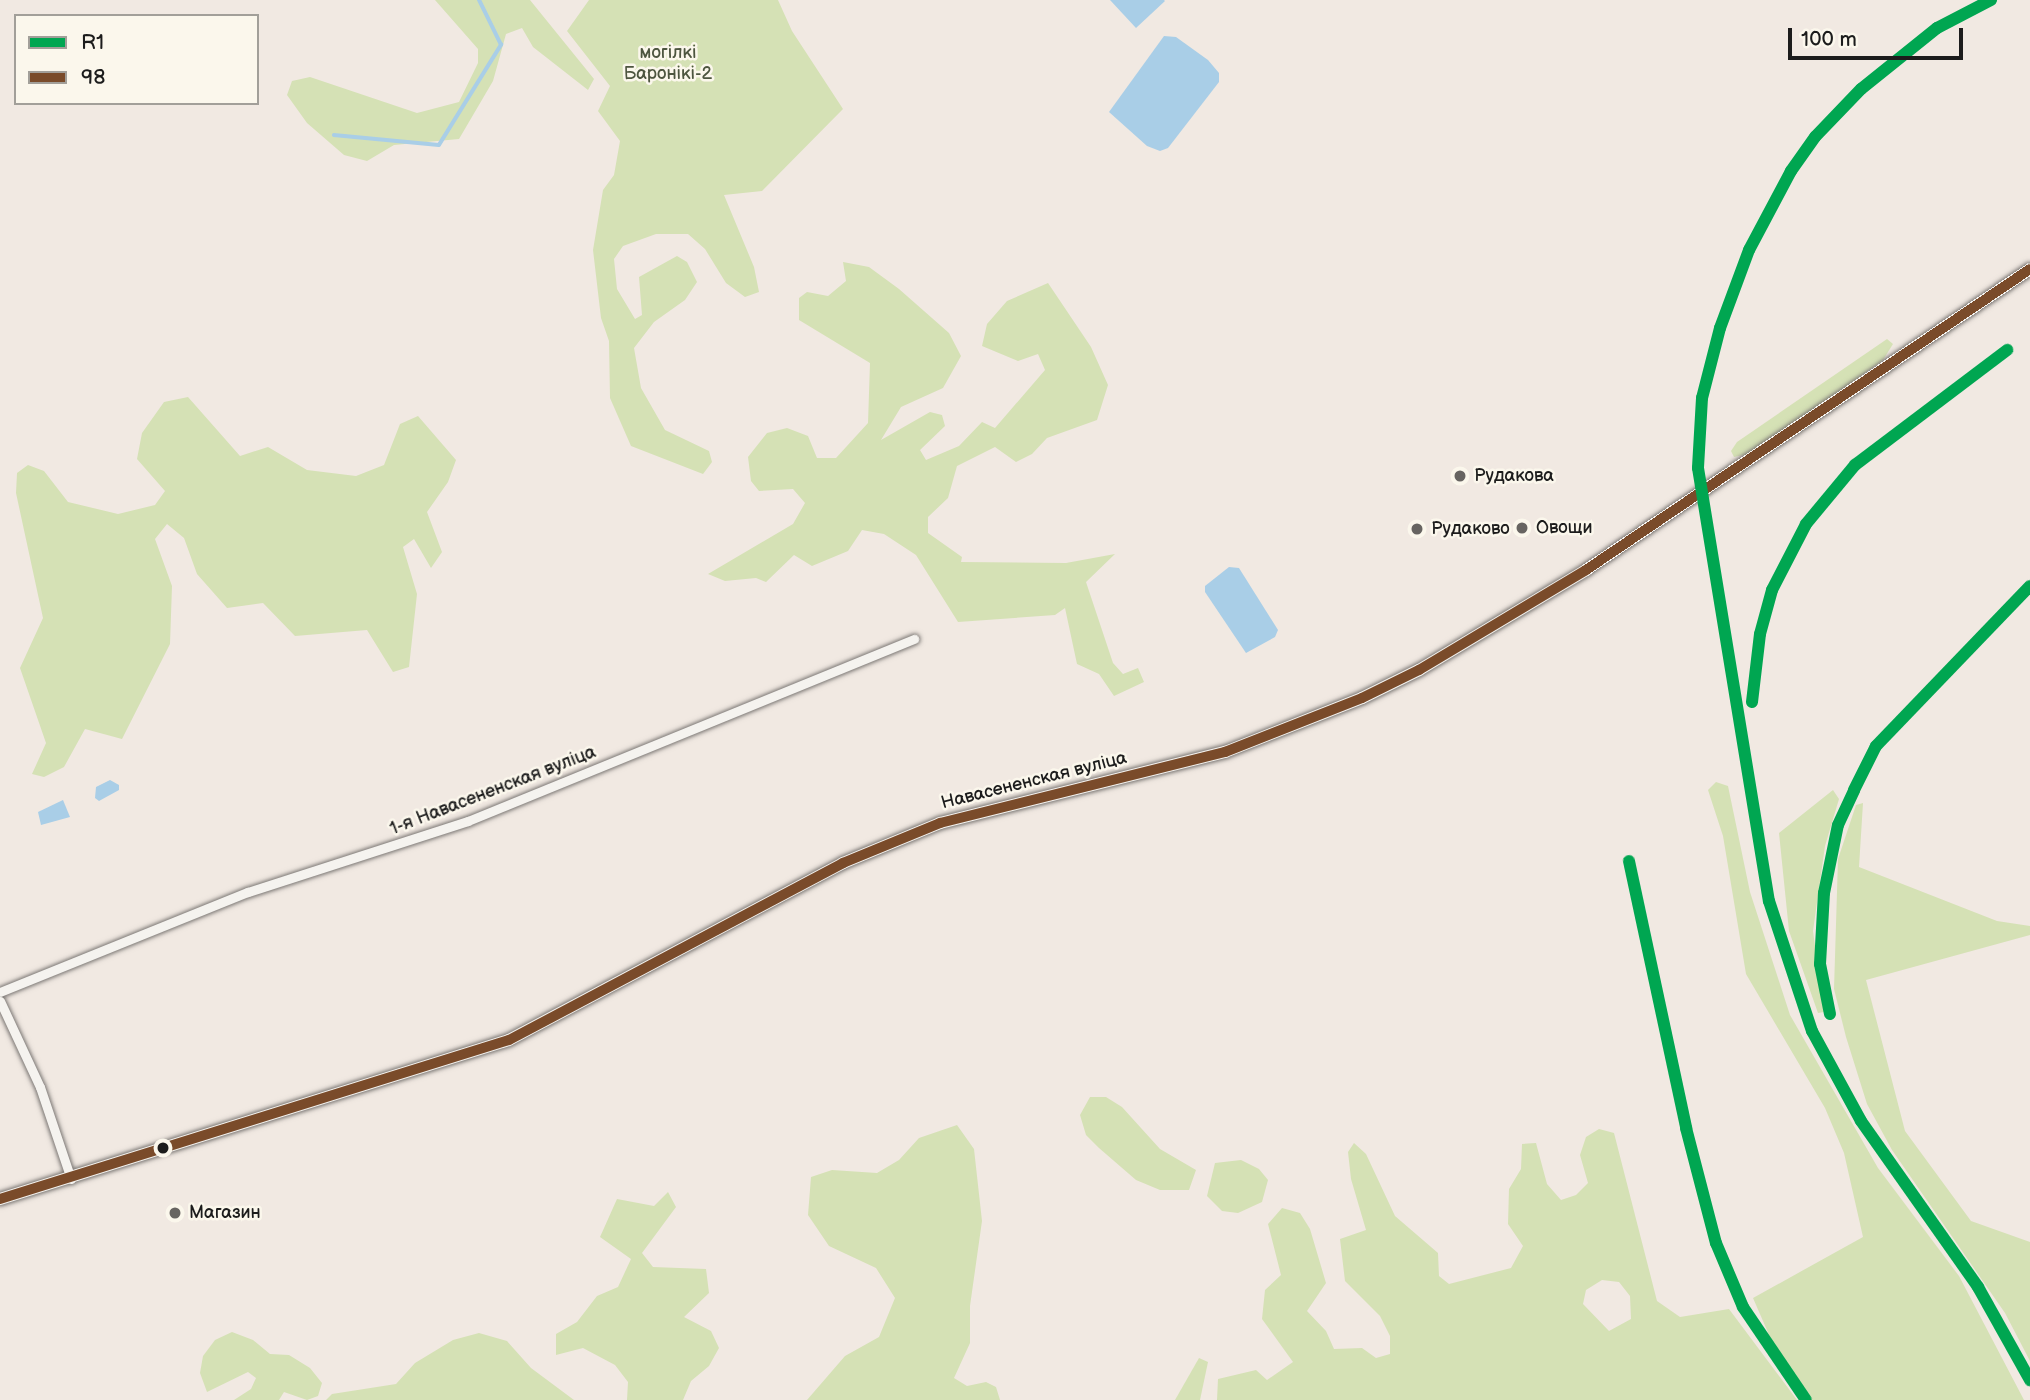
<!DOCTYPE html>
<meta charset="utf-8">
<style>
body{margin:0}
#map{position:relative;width:2030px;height:1400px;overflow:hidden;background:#f1e9e2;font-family:"Balsamiq Sans",sans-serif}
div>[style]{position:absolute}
.green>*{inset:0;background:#d5e1b5}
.water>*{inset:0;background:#a9cee7}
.stream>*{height:3.5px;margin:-1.75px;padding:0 1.75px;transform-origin:1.75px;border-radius:1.75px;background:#a9cee7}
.roads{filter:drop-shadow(0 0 2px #7c7875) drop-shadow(0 0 2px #7c7875)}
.street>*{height:9px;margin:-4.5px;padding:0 4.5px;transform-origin:4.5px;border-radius:4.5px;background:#f5f3ef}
.secondary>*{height:12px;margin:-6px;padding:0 6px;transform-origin:6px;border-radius:6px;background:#f5f3ef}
.bus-1>*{height:10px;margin:-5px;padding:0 5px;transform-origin:5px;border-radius:5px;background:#7a4b2a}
.rail-1>*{height:12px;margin:-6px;padding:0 6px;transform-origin:6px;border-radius:6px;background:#00a651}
.dots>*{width:19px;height:19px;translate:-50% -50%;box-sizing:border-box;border:4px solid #fbf7ec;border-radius:50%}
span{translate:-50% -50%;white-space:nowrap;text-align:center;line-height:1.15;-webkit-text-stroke:5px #fbf7ec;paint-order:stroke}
.park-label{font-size:18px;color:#4d553f}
.poi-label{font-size:18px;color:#1c1c1c}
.left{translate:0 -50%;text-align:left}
.street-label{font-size:18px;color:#1c1c1c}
.legend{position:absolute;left:14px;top:14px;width:245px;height:91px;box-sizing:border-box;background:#fbf7ec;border:2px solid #a29f99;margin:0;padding:9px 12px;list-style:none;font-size:21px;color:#1c1c1c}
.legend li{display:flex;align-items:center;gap:14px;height:35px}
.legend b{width:35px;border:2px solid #a29f99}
.scale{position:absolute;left:1788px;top:28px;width:175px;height:32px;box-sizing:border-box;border:4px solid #1c1c1c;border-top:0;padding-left:9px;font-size:21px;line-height:24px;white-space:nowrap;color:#1c1c1c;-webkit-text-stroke:5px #fbf7ec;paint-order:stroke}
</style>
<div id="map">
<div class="green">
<i style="clip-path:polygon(435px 0,530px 0,594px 79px,588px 90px,533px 47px,522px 28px,506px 34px,493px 81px,459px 139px,394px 145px,367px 161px,344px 155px,307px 123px,287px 95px,292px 81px,310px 77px,417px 113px,459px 102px,478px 63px,478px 49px)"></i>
<i style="clip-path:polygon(589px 0,778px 0,792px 31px,843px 109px,762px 191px,724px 195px,754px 267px,759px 292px,745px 297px,726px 283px,705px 249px,688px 234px,656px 234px,623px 246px,614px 259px,617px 289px,635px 319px,642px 315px,639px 277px,677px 256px,687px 262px,697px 282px,685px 300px,654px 322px,634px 348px,641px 388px,665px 430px,709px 451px,712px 462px,703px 474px,631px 446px,610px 398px,609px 341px,601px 318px,593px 250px,603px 190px,614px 175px,620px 141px,598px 111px,610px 86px,567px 31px)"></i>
<i style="clip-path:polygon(843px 262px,869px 267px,899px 289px,949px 333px,961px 356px,943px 388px,901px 407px,881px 440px,930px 412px,942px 415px,945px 426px,920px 450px,926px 460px,959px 446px,982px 422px,995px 428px,1045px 370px,1038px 354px,1018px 361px,982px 346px,987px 324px,1007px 301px,1048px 283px,1091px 347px,1108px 385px,1097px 420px,1047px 438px,1032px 454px,1016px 462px,995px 447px,957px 466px,948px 498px,928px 517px,928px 533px,962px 557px,961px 562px,1066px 563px,1115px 554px,1086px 582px,1113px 663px,1123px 674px,1138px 668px,1144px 682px,1114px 696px,1099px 674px,1077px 664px,1065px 608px,1055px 615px,958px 622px,916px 555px,884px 534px,862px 530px,848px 551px,812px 566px,794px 555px,766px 582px,756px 578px,725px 581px,708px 574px,793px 524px,805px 503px,793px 489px,759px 491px,751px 481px,748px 457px,767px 433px,787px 428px,808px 436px,817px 458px,836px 458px,868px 423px,870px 363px,799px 320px,799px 298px,807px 292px,828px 296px,846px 281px)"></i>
<i style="clip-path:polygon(1887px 339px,1893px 344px,1883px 360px,1753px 453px,1734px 457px,1731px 451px,1737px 442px)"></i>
<i style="clip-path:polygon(188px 397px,240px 456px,268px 447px,307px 470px,356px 476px,384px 465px,400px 424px,418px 416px,456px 460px,448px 482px,427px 512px,442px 552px,431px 568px,414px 539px,403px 547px,417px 594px,409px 667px,393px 672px,367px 630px,295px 636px,263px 603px,227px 608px,197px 574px,184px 538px,167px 524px,155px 539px,172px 586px,170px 644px,122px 739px,85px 729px,64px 767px,44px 777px,32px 774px,46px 743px,20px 668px,43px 618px,16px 493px,17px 473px,28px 465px,44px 471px,68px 502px,118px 514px,155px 505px,165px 491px,137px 459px,142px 433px,164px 402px)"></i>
<i style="clip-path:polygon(1716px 782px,1728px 786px,1750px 892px,1790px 1015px,1878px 1168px,1959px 1276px,2024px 1400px,1811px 1400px,1773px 1344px,1753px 1298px,1863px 1237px,1844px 1153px,1825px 1108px,1746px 974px,1723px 836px,1708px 790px)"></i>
<i style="clip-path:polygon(1833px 790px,1839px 799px,1825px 846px,1813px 931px,1824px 1012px,1818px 1013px,1789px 931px,1779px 833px)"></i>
<i style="clip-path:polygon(1863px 803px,1859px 867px,1997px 921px,2030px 926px,2030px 935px,1866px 980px,1905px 1131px,1971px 1221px,2030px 1242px,2030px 1361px,2005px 1313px,1892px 1150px,1867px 1104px,1846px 1037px,1834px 989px,1838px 859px,1856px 805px)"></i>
<i style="clip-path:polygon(1090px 1097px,1106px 1097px,1122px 1107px,1160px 1149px,1196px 1170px,1189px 1190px,1160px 1190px,1136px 1180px,1099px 1148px,1086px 1135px,1080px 1115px)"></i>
<i style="clip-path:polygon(957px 1125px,974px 1149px,982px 1221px,970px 1306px,970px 1343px,954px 1378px,967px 1386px,986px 1382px,996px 1387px,1000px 1400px,807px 1400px,845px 1356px,879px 1337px,895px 1298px,876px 1268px,829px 1246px,808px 1215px,811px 1177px,832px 1170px,877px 1173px,899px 1160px,919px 1138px)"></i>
<i style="clip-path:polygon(evenodd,1599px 1129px,1614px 1133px,1657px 1301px,1680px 1317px,1729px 1309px,1797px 1400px,1217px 1400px,1218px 1379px,1256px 1370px,1267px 1380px,1293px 1362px,1262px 1319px,1265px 1290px,1281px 1275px,1268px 1224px,1282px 1208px,1300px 1213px,1310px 1229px,1326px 1283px,1307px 1311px,1326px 1331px,1334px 1349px,1362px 1348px,1376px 1358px,1390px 1354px,1390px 1336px,1380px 1316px,1345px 1281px,1340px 1239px,1366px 1230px,1351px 1179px,1348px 1152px,1354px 1143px,1366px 1154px,1395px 1216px,1438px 1253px,1439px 1276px,1449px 1284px,1511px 1268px,1523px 1246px,1508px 1224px,1509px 1189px,1521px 1169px,1522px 1144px,1536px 1143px,1547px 1184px,1561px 1200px,1576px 1195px,1588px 1183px,1580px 1155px,1586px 1137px,1599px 1129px,1602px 1280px,1619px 1282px,1630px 1296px,1631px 1319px,1609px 1331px,1583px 1304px,1586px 1290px,1602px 1280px)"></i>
<i style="clip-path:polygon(1241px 1160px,1259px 1169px,1268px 1180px,1262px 1202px,1238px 1213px,1222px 1211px,1207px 1196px,1215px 1163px)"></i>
<i style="clip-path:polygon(668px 1192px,676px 1207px,642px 1253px,653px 1267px,706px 1269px,709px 1293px,684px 1317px,711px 1331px,719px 1348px,709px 1366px,691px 1381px,683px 1400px,627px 1400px,628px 1382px,615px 1365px,583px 1348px,556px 1355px,556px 1334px,577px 1322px,597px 1296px,618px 1287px,631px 1259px,600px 1237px,617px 1199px,654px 1206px)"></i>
<i style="clip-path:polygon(232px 1332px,253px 1340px,270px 1354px,289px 1355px,310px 1368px,322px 1383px,318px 1396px,307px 1400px,284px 1392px,279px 1400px,234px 1400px,251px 1389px,256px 1378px,248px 1372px,207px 1392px,200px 1373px,203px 1356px,215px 1340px)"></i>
<i style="clip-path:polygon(479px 1333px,507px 1341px,531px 1368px,574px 1400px,326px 1400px,332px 1394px,396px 1384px,415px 1363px,453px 1340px)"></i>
<i style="clip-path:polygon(1199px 1358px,1208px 1362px,1200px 1400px,1175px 1400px)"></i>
</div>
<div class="water">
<i style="clip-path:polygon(1110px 0,1164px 0,1165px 1px,1136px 28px)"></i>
<i style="clip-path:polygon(1164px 36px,1176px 37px,1208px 60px,1219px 73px,1219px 82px,1168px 148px,1160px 151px,1147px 146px,1109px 112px)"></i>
<i style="clip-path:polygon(1229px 567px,1239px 568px,1278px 630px,1275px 637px,1246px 653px,1205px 592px,1205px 586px)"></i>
<i style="clip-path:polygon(110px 780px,119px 785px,119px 790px,99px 801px,95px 798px,96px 787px)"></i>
<i style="clip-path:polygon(63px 800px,70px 817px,41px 825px,38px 812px)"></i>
</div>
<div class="stream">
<i style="left:334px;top:135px;width:105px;rotate:5.4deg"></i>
<i style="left:439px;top:145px;width:118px;rotate:-58.2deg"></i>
<i style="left:501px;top:45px;width:50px;rotate:-116.1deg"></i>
</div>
<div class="roads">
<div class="street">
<i style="left:0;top:992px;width:267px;rotate:-22deg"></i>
<i style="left:248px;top:892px;width:231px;rotate:-17.9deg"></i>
<i style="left:468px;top:821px;width:482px;rotate:-22.2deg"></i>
<i style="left:0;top:1001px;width:95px;rotate:65.1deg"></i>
<i style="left:40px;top:1087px;width:97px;rotate:71.4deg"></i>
</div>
<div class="secondary">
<i style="left:0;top:1199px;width:533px;rotate:-17.35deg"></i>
<i style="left:509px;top:1040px;width:378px;rotate:-27.9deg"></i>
<i style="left:843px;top:863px;width:105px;rotate:-22.4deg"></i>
<i style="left:940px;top:823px;width:294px;rotate:-14deg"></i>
<i style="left:1225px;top:752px;width:147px;rotate:-21.5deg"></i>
<i style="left:1362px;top:698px;width:64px;rotate:-26.2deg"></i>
<i style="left:1419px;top:670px;width:195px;rotate:-30.9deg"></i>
<i style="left:1586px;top:570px;width:536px;rotate:-34.13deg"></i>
</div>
</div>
<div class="bus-1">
<i style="left:0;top:1199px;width:533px;rotate:-17.35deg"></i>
<i style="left:509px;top:1040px;width:378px;rotate:-27.9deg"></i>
<i style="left:843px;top:863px;width:105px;rotate:-22.4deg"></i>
<i style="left:940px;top:823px;width:294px;rotate:-14deg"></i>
<i style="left:1225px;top:752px;width:147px;rotate:-21.5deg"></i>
<i style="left:1362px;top:698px;width:64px;rotate:-26.2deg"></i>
<i style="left:1419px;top:670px;width:195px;rotate:-30.9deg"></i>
<i style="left:1586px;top:570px;width:536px;rotate:-34.13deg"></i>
</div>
<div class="rail-1">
<i style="left:1991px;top:0;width:61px;rotate:152.6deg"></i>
<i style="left:1937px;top:28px;width:97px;rotate:141.2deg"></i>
<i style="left:1861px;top:89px;width:66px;rotate:133.8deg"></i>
<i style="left:1815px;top:137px;width:42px;rotate:125.2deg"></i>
<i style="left:1791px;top:171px;width:89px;rotate:118deg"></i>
<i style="left:1749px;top:250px;width:83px;rotate:110.4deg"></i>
<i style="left:1720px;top:328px;width:72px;rotate:104.4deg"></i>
<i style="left:1702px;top:398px;width:70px;rotate:93.3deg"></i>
<i style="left:1698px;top:468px;width:439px;rotate:80.7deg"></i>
<i style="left:1769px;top:901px;width:137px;rotate:71.7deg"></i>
<i style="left:1812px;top:1031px;width:102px;rotate:61.4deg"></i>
<i style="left:1861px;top:1121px;width:203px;rotate:54.8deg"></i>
<i style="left:1978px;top:1287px;width:107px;rotate:60.8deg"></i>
<i style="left:1752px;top:702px;width:68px;rotate:-83.3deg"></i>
<i style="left:1760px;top:634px;width:46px;rotate:-74.7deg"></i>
<i style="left:1772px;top:590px;width:74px;rotate:-62.7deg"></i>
<i style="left:1806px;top:524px;width:77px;rotate:-50.3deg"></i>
<i style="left:1855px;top:465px;width:191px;rotate:-37.1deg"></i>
<i style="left:1629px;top:861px;width:273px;rotate:77.9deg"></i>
<i style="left:1686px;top:1128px;width:119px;rotate:75.4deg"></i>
<i style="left:1716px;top:1243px;width:69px;rotate:67.1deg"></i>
<i style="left:1743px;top:1307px;width:112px;rotate:55.9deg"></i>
<i style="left:1830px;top:1014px;width:51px;rotate:-101.3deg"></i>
<i style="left:1820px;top:964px;width:71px;rotate:-86.8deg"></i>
<i style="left:1824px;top:893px;width:69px;rotate:-78.4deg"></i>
<i style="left:1838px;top:825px;width:38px;rotate:-65deg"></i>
<i style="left:1854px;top:790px;width:49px;rotate:-63.4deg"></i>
<i style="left:1876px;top:746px;width:222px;rotate:-46.1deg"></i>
</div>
<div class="dots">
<i style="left:1460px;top:476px;background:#676461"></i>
<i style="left:1522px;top:528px;background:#676461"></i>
<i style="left:1417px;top:529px;background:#676461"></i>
<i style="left:163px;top:1148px;background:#1c1c1c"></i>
<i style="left:175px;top:1213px;background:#676461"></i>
</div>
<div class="park-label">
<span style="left:668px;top:64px">могілкі<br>Баронікі-2</span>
</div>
<div class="poi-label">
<span class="left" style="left:1474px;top:476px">Рудакова</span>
<span class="left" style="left:1536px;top:528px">Овощи</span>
<span class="left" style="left:1431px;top:529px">Рудаково</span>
<span class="left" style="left:189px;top:1213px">Магазин</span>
</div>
<div class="street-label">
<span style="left:1034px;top:781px;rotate:-14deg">Навасененская вуліца</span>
<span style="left:493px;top:791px;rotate:-21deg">1-я Навасененская вуліца</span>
</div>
<ul class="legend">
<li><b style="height:9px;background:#00a651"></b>R1</li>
<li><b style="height:9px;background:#7a4b2a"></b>98</li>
</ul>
<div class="scale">100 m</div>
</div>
